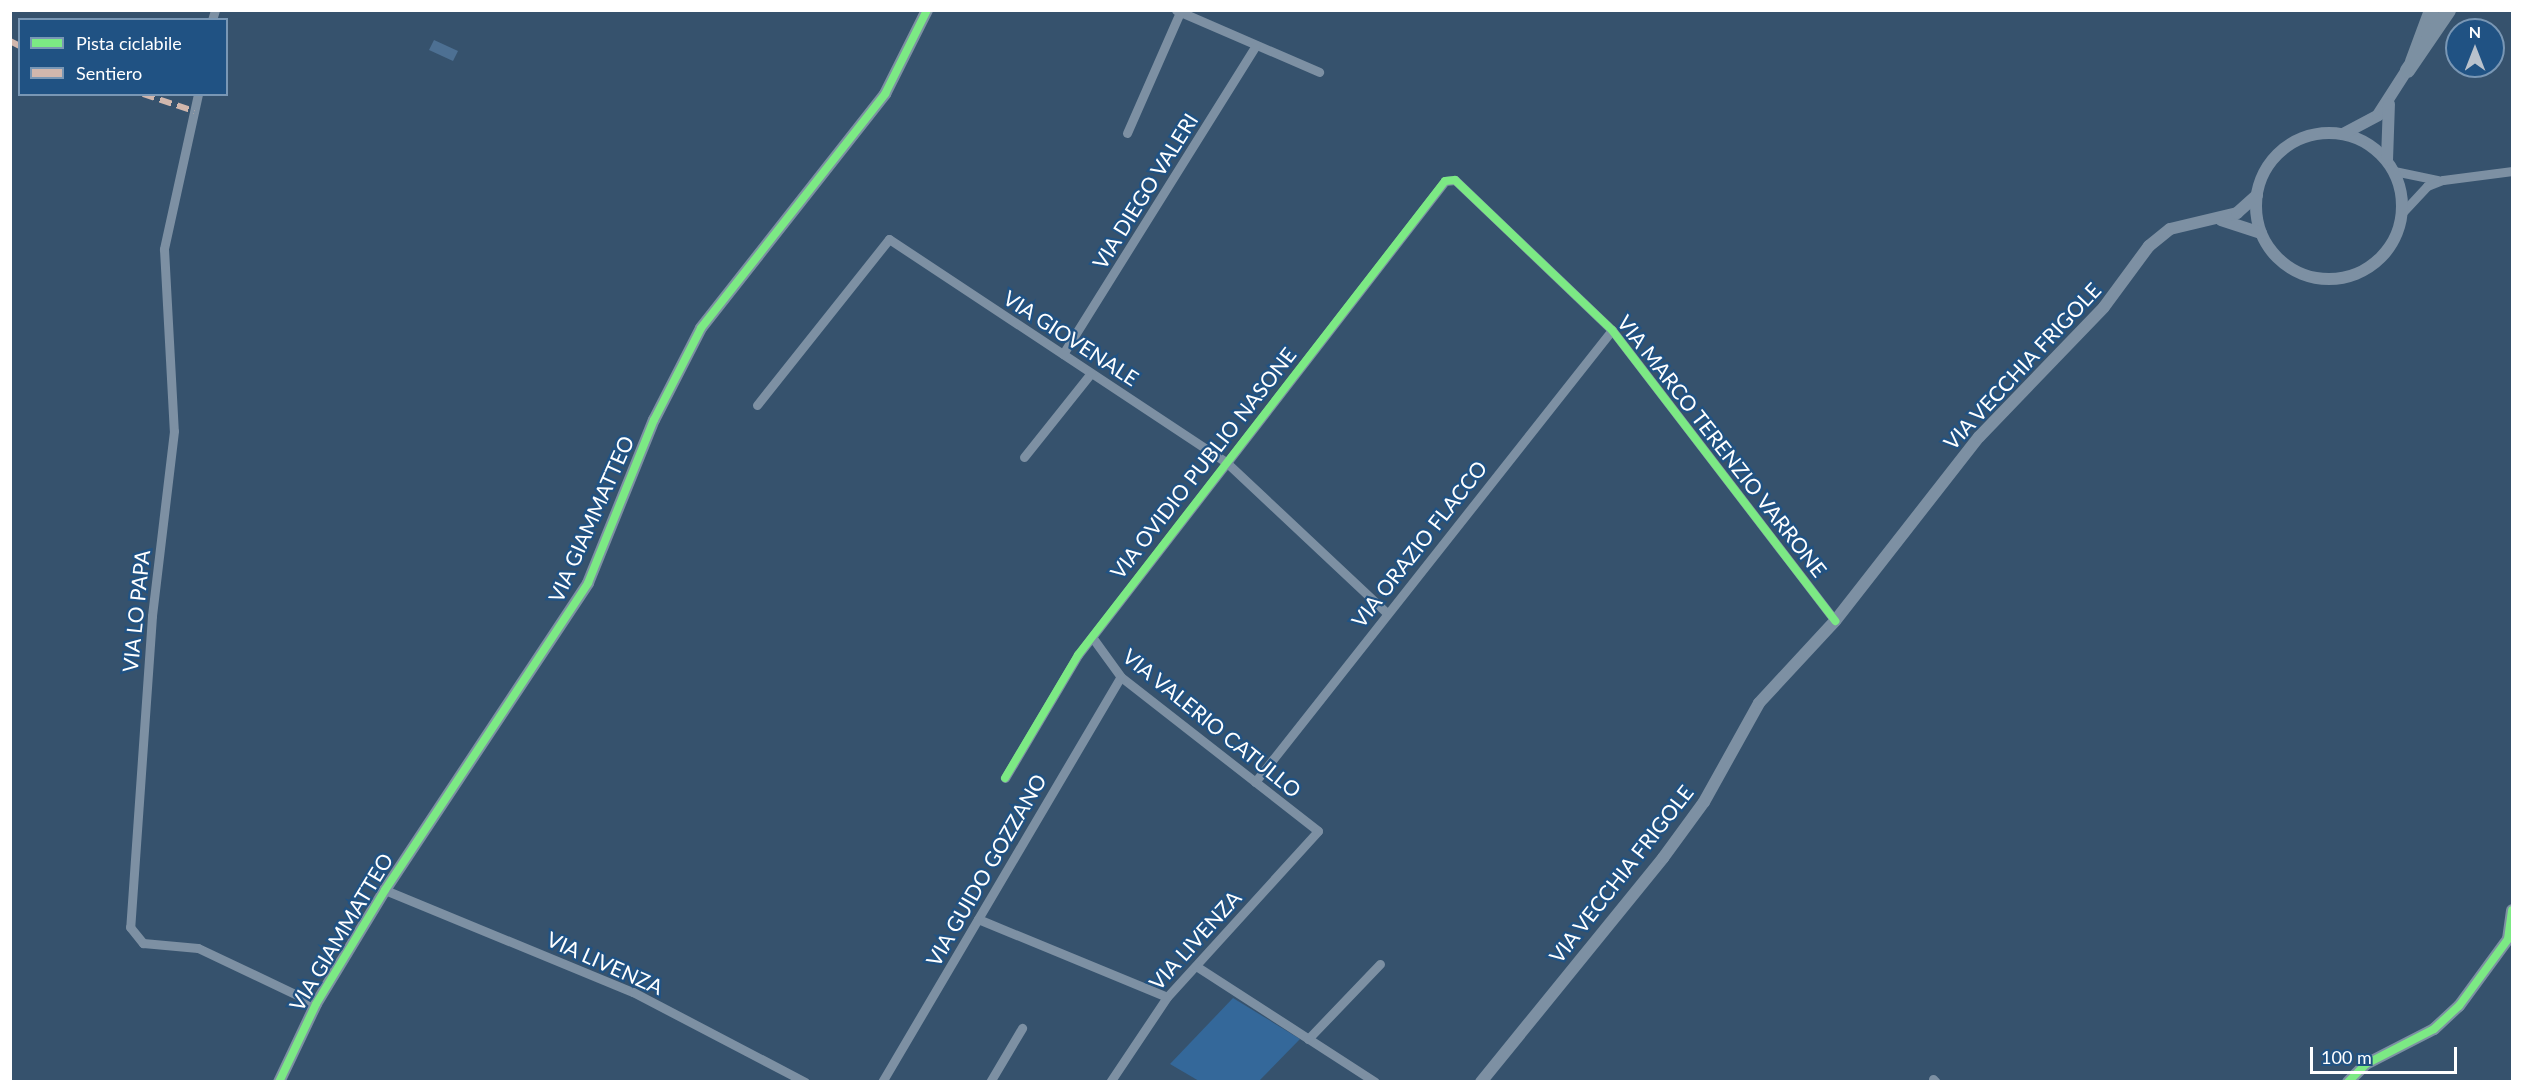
<!DOCTYPE html>
<style>
body{margin:0}
#map{position:relative;width:2523px;height:1092px;overflow:hidden;background:#36526d;font-family:Lato,sans-serif}
div>[style]{position:absolute}
.green>*{inset:0;background:#34689a}
.water>*{inset:0;background:#4d7093}
.minor>*{height:9px;margin:-4.5px;padding:0 4.5px;transform-origin:4.5px;border-radius:4.5px;background:#7d90a3}
.tertiary>*{height:12px;margin:-6px;padding:0 6px;transform-origin:6px;border-radius:6px;background:#7d90a3}
.tertiary>.ring{margin:-6px;padding:0;box-sizing:content-box;background:none;border:12px solid #7d90a3;border-radius:50%}
.trunk>*{height:15px;margin:-7.5px;padding:0 7.5px;transform-origin:7.5px;border-radius:7.5px;background:#7c90a2}
.quiet>*{height:6px;margin-top:-3px;transform-origin:0;background:repeating-linear-gradient(90deg,#d1b7ad 0 12px,transparent 0 18px)}
.cycleway>*{height:8px;margin:-4px;padding:0 4px;transform-origin:4px;border-radius:4px;background:#7ce984}
span{translate:-50% -50%;white-space:nowrap;text-align:center;line-height:1.15;-webkit-text-stroke:4.5px #205283;paint-order:stroke}
.street-label{font-size:21px;color:#fff}
.frame{position:absolute;inset:0;border:12px solid #fff;pointer-events:none}
.legend{position:absolute;left:18px;top:18px;width:210px;height:78px;box-sizing:border-box;background:#205283;border:2px solid #7997b5;margin:0;padding:8px 10px;list-style:none;font-size:18px;color:#fff}
.legend li{display:flex;align-items:center;gap:12px;height:30px}
.legend b{width:30px;border:2px solid #7997b5}
.north{position:absolute;left:2445px;top:18px;width:60px;height:60px;box-sizing:border-box;background:#205283;border:2px solid #7997b5;border-radius:50%;rotate:0deg;font-size:16px;font-weight:700;line-height:24px;text-align:center;color:#fff}
.north::after{content:'';display:block;margin:auto;width:21px;height:27px;background:#b9c2cc;clip-path:polygon(50% 0,100% 100%,50% 72%,0 100%)}
.scale{position:absolute;left:2310px;top:1047px;width:147px;height:27px;box-sizing:border-box;border:3px solid #fff;border-top:0;padding-left:8px;font-size:18px;line-height:21px;white-space:nowrap;color:#fff;-webkit-text-stroke:4px #205283;paint-order:stroke}
</style>
<div id="map">
<div class="green">
<i style="clip-path:polygon(1233px 998px,1300px 1039px,1259px 1081px,1199px 1081px,1170px 1064px)"></i>
</div>
<div class="water">
<i style="clip-path:polygon(434px 40px,458px 51px,453px 61px,429px 50px)"></i>
</div>
<div class="minor">
<i style="left:1176px;top:10px;width:156px;rotate:23.4deg"></i>
<i style="left:212px;top:20px;width:10px;rotate:-73deg"></i>
<i style="left:198px;top:94px;width:159px;rotate:102.4deg"></i>
<i style="left:164px;top:249px;width:182px;rotate:86.9deg"></i>
<i style="left:174px;top:431px;width:186px;rotate:96.8deg"></i>
<i style="left:152px;top:616px;width:312px;rotate:94deg"></i>
<i style="left:130px;top:927px;width:21px;rotate:51deg"></i>
<i style="left:143px;top:943px;width:55px;rotate:5.2deg"></i>
<i style="left:198px;top:948px;width:131px;rotate:25.4deg"></i>
<i style="left:1127px;top:133px;width:132px;rotate:-66.3deg"></i>
<i style="left:2394px;top:171px;width:45px;rotate:11.6deg"></i>
<i style="left:2402px;top:213px;width:37px;rotate:-47deg"></i>
<i style="left:2427px;top:186px;width:17px;rotate:-21deg"></i>
<i style="left:2443px;top:180px;width:70px;rotate:-7.4deg"></i>
<i style="left:1063px;top:354px;width:364px;rotate:-58deg"></i>
<i style="left:757px;top:405px;width:212px;rotate:-51.5deg"></i>
<i style="left:889px;top:239px;width:404px;rotate:33.5deg"></i>
<i style="left:1226px;top:462px;width:221px;rotate:43.2deg"></i>
<i style="left:1024px;top:457px;width:107px;rotate:-51.4deg"></i>
<i style="left:1092px;top:637px;width:49px;rotate:54.1deg"></i>
<i style="left:1121px;top:677px;width:250px;rotate:38deg"></i>
<i style="left:1318px;top:831px;width:224px;rotate:132.3deg"></i>
<i style="left:1167px;top:997px;width:102px;rotate:123.8deg"></i>
<i style="left:1005px;top:778px;width:143px;rotate:-59.3deg"></i>
<i style="left:1078px;top:655px;width:599px;rotate:-52.25deg"></i>
<i style="left:1445px;top:181px;width:10px;rotate:-6deg"></i>
<i style="left:1455px;top:180px;width:217px;rotate:43.7deg"></i>
<i style="left:1612px;top:330px;width:367px;rotate:52.5deg"></i>
<i style="left:1255px;top:782px;width:576px;rotate:-51.7deg"></i>
<i style="left:385px;top:890px;width:268px;rotate:22.4deg"></i>
<i style="left:633px;top:992px;width:194px;rotate:27.6deg"></i>
<i style="left:978px;top:919px;width:204px;rotate:22.4deg"></i>
<i style="left:1196px;top:966px;width:213px;rotate:32.9deg"></i>
<i style="left:1308px;top:1039px;width:104px;rotate:-46.2deg"></i>
<i style="left:1933px;top:1079px;width:4px;rotate:45deg"></i>
<i style="left:882px;top:1082px;width:470px;rotate:-59.5deg"></i>
<i style="left:990px;top:1082px;width:63px;rotate:-59.3deg"></i>
</div>
<div class="tertiary">
<i class="ring" style="left:2256px;top:133px;width:134px;height:134px"></i>
<i style="left:2343px;top:134px;width:40px;rotate:-28deg"></i>
<i style="left:2378px;top:115px;width:63px;rotate:-57.3deg"></i>
<i style="left:2387px;top:160px;width:56px;rotate:-88deg"></i>
<i style="left:2221px;top:220px;width:42px;rotate:18deg"></i>
<i style="left:279px;top:1082px;width:86px;rotate:-64.6deg"></i>
<i style="left:316px;top:1004px;width:133px;rotate:-58.8deg"></i>
<i style="left:385px;top:890px;width:368px;rotate:-56.5deg"></i>
<i style="left:588px;top:583px;width:176px;rotate:-68deg"></i>
<i style="left:654px;top:420px;width:103px;rotate:-62.9deg"></i>
<i style="left:701px;top:328px;width:298px;rotate:-51.8deg"></i>
<i style="left:885px;top:94px;width:94px;rotate:-63.4deg"></i>
<i style="left:1481px;top:1082px;width:289px;rotate:-50.9deg"></i>
<i style="left:1663px;top:858px;width:69px;rotate:-53.8deg"></i>
<i style="left:1704px;top:802px;width:113px;rotate:-60.9deg"></i>
<i style="left:1759px;top:703px;width:112px;rotate:-47.2deg"></i>
<i style="left:1835px;top:621px;width:234px;rotate:-52deg"></i>
<i style="left:1979px;top:437px;width:180px;rotate:-46.1deg"></i>
<i style="left:2104px;top:307px;width:76px;rotate:-53.6deg"></i>
<i style="left:2149px;top:246px;width:27px;rotate:-39deg"></i>
<i style="left:2170px;top:229px;width:69px;rotate:-13.4deg"></i>
<i style="left:2237px;top:213px;width:27px;rotate:-42deg"></i>
<i style="left:2348px;top:1082px;width:25px;rotate:-45deg"></i>
<i style="left:2366px;top:1064px;width:76px;rotate:-27.2deg"></i>
<i style="left:2434px;top:1029px;width:34px;rotate:-43deg"></i>
<i style="left:2459px;top:1006px;width:83px;rotate:-53.8deg"></i>
<i style="left:2508px;top:939px;width:29px;rotate:-82deg"></i>
</div>
<div class="trunk">
<i style="left:2412px;top:61px;width:54px;rotate:-69.6deg"></i>
<i style="left:2407px;top:70px;width:73px;rotate:-55.7deg"></i>
</div>
<div class="quiet">
<i style="left:10px;top:41px;width:11px;rotate:27deg"></i>
<i style="left:143px;top:94px;width:54px;rotate:18.4deg"></i>
</div>
<div class="cycleway">
<i style="left:1005px;top:778px;width:143px;rotate:-59.3deg"></i>
<i style="left:1078px;top:655px;width:599px;rotate:-52.25deg"></i>
<i style="left:1445px;top:181px;width:10px;rotate:-6deg"></i>
<i style="left:1455px;top:180px;width:217px;rotate:43.7deg"></i>
<i style="left:1612px;top:330px;width:367px;rotate:52.5deg"></i>
<i style="left:279px;top:1082px;width:86px;rotate:-64.6deg"></i>
<i style="left:316px;top:1004px;width:133px;rotate:-58.8deg"></i>
<i style="left:385px;top:890px;width:368px;rotate:-56.5deg"></i>
<i style="left:588px;top:583px;width:176px;rotate:-68deg"></i>
<i style="left:654px;top:420px;width:103px;rotate:-62.9deg"></i>
<i style="left:701px;top:328px;width:298px;rotate:-51.8deg"></i>
<i style="left:885px;top:94px;width:94px;rotate:-63.4deg"></i>
<i style="left:2348px;top:1082px;width:25px;rotate:-45deg"></i>
<i style="left:2366px;top:1064px;width:76px;rotate:-27.2deg"></i>
<i style="left:2434px;top:1029px;width:34px;rotate:-43deg"></i>
<i style="left:2459px;top:1006px;width:83px;rotate:-53.8deg"></i>
<i style="left:2508px;top:939px;width:29px;rotate:-82deg"></i>
</div>
<div class="street-label">
<span style="left:1145px;top:191px;rotate:-58deg">VIA DIEGO VALERI</span>
<span style="left:1071px;top:338px;rotate:33deg">VIA GIOVENALE</span>
<span style="left:2022px;top:366px;rotate:-47deg">VIA VECCHIA FRIGOLE</span>
<span style="left:1722px;top:446px;rotate:52deg">VIA MARCO TERENZIO VARRONE</span>
<span style="left:1203px;top:463px;rotate:-52deg">VIA OVIDIO PUBLIO NASONE</span>
<span style="left:591px;top:519px;rotate:-66deg">VIA GIAMMATTEO</span>
<span style="left:1419px;top:544px;rotate:-52deg">VIA ORAZIO FLACCO</span>
<span style="left:136px;top:611px;rotate:-84deg">VIA LO PAPA</span>
<span style="left:1212px;top:723px;rotate:39deg">VIA VALERIO CATULLO</span>
<span style="left:986px;top:870px;rotate:-60deg">VIA GUIDO GOZZANO</span>
<span style="left:1621px;top:874px;rotate:-52deg">VIA VECCHIA FRIGOLE</span>
<span style="left:341px;top:932px;rotate:-59deg">VIA GIAMMATTEO</span>
<span style="left:1195px;top:940px;rotate:-48deg">VIA LIVENZA</span>
<span style="left:605px;top:963px;rotate:24deg">VIA LIVENZA</span>
</div>
<div class="frame"></div>
<ul class="legend">
<li><b style="height:8px;background:#7ce984"></b>Pista ciclabile</li>
<li><b style="height:8px;background:#d1b7ad"></b>Sentiero</li>
</ul>
<div class="north">N</div>
<div class="scale">100 m</div>
</div>
